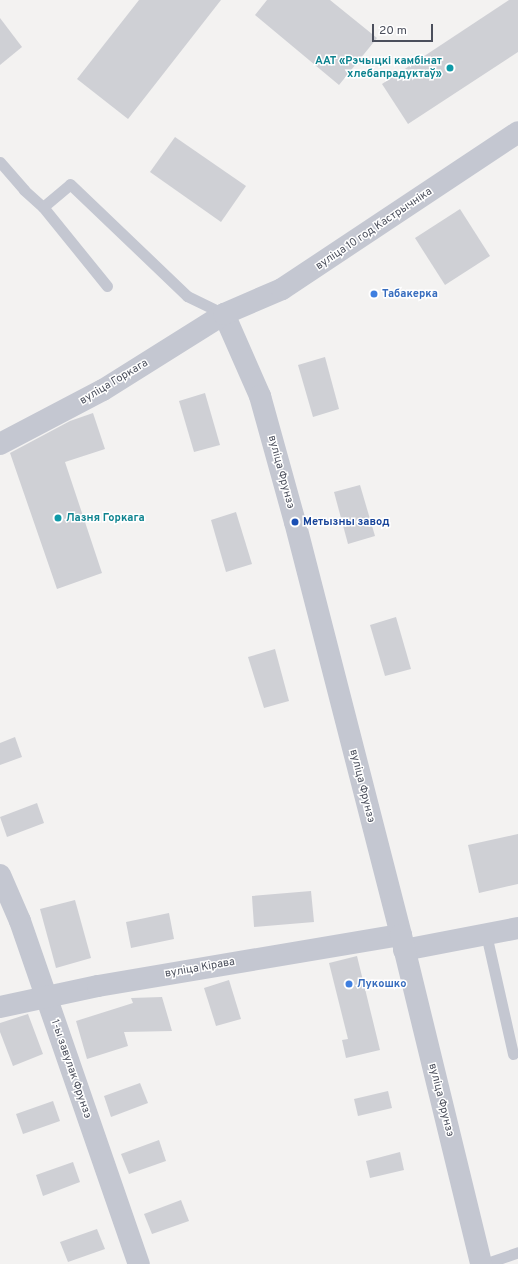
<!DOCTYPE html>
<meta charset="utf-8">
<style>
body{margin:0}
#map{position:relative;width:518px;height:1264px;overflow:hidden;background:#f3f2f1;font-family:Overpass,sans-serif}
div>[style]{position:absolute}
.building>*{inset:0;background:#cfd0d5}
.service>*{height:11px;margin:-5.5px;padding:0 5.5px;transform-origin:5.5px;border-radius:5.5px;background:#c4c7d1}
.minor>*{height:22px;margin:-11px;padding:0 11px;transform-origin:11px;border-radius:11px;background:#c4c7d1}
.tertiary>*{height:22px;margin:-11px;padding:0 11px;transform-origin:11px;border-radius:11px;background:#c4c7d1}
.dots>*{width:11px;height:11px;translate:-50% -50%;box-sizing:border-box;border:2px solid #fff;border-radius:50%}
span{translate:-50% -50%;white-space:nowrap;text-align:center;line-height:1.15;-webkit-text-stroke:3px #fff;paint-order:stroke}
.culture-label{font-size:11px;color:#0d838f;font-weight:700}
.right{translate:-100% -50%;text-align:right}
.left{translate:0 -50%;text-align:left}
.street-label{font-size:11px;color:#4b4f5c}
.shop-label{font-size:11px;color:#366cbe;font-weight:700}
.transit-label{font-size:11px;color:#164399;font-weight:700}
.scale{position:absolute;left:372px;top:24px;width:61px;height:18px;box-sizing:border-box;border:2px solid #4b4f5c;border-top:0;padding-left:5px;font-size:12px;line-height:14px;white-space:nowrap;color:#4b4f5c;-webkit-text-stroke:3px #fff;paint-order:stroke}
</style>
<div id="map">
<div class="building">
<i style="clip-path:polygon(139px 0,221px 0,128px 119px,77px 79px)"></i>
<i style="clip-path:polygon(267px 0,330px 0,377px 38px,339px 85px,255px 15px)"></i>
<i style="clip-path:polygon(509px 0,518px 0,518px 52px,408px 124px,382px 84px)"></i>
<i style="clip-path:polygon(0 18px,22px 47px,0 65px)"></i>
<i style="clip-path:polygon(175px 137px,246px 186px,221px 222px,150px 172px)"></i>
<i style="clip-path:polygon(460px 209px,490px 256px,445px 285px,415px 238px)"></i>
<i style="clip-path:polygon(325px 357px,339px 409px,313px 417px,298px 365px)"></i>
<i style="clip-path:polygon(205px 393px,220px 445px,194px 452px,179px 401px)"></i>
<i style="clip-path:polygon(93px 413px,105px 449px,65px 462px,102px 573px,57px 589px,10px 453px,70px 421px)"></i>
<i style="clip-path:polygon(360px 485px,375px 536px,348px 544px,334px 492px)"></i>
<i style="clip-path:polygon(236px 512px,252px 564px,226px 572px,211px 520px)"></i>
<i style="clip-path:polygon(396px 617px,411px 669px,385px 676px,370px 625px)"></i>
<i style="clip-path:polygon(275px 649px,289px 701px,264px 708px,248px 657px)"></i>
<i style="clip-path:polygon(15px 737px,22px 757px,0 765px,0 743px)"></i>
<i style="clip-path:polygon(37px 803px,44px 823px,7px 837px,0 817px)"></i>
<i style="clip-path:polygon(518px 834px,518px 884px,479px 893px,468px 845px)"></i>
<i style="clip-path:polygon(311px 891px,314px 922px,254px 927px,252px 896px)"></i>
<i style="clip-path:polygon(75px 900px,91px 958px,56px 968px,40px 909px)"></i>
<i style="clip-path:polygon(169px 913px,174px 939px,131px 948px,126px 922px)"></i>
<i style="clip-path:polygon(357px 956px,380px 1050px,346px 1058px,342px 1040px,348px 1039px,329px 963px)"></i>
<i style="clip-path:polygon(229px 980px,241px 1019px,216px 1026px,204px 988px)"></i>
<i style="clip-path:polygon(162px 997px,172px 1031px,124px 1032px,128px 1046px,87px 1059px,76px 1021px,133px 1003px,131px 998px)"></i>
<i style="clip-path:polygon(28px 1014px,43px 1054px,13px 1066px,0 1032px,0 1023px)"></i>
<i style="clip-path:polygon(140px 1083px,148px 1103px,111px 1117px,104px 1096px)"></i>
<i style="clip-path:polygon(388px 1091px,392px 1108px,358px 1116px,354px 1099px)"></i>
<i style="clip-path:polygon(53px 1101px,60px 1121px,23px 1134px,16px 1114px)"></i>
<i style="clip-path:polygon(159px 1140px,166px 1161px,129px 1174px,121px 1154px)"></i>
<i style="clip-path:polygon(400px 1152px,404px 1170px,370px 1178px,366px 1161px)"></i>
<i style="clip-path:polygon(73px 1162px,80px 1182px,43px 1196px,36px 1175px)"></i>
<i style="clip-path:polygon(181px 1200px,189px 1221px,152px 1234px,144px 1214px)"></i>
<i style="clip-path:polygon(97px 1229px,105px 1249px,68px 1262px,60px 1242px)"></i>
</div>
<div class="service">
<i style="left:0;top:162px;width:37px;rotate:49deg"></i>
<i style="left:24px;top:190px;width:25px;rotate:42deg"></i>
<i style="left:107px;top:286px;width:102px;rotate:-129deg"></i>
<i style="left:43px;top:207px;width:35px;rotate:-40deg"></i>
<i style="left:70px;top:184px;width:162px;rotate:43.7deg"></i>
<i style="left:187px;top:296px;width:41px;rotate:25.9deg"></i>
<i style="left:486px;top:934px;width:123px;rotate:77.3deg"></i>
<i style="left:484px;top:1264px;width:36px;rotate:-19deg"></i>
</div>
<div class="minor">
<i style="left:0;top:875px;width:50px;rotate:66.5deg"></i>
<i style="left:20px;top:921px;width:363px;rotate:70.9deg"></i>
<i style="left:404px;top:950px;width:116px;rotate:-10.9deg"></i>
<i style="left:0;top:1007px;width:100px;rotate:-12.1deg"></i>
<i style="left:98px;top:986px;width:307px;rotate:-9.6deg"></i>
</div>
<div class="tertiary">
<i style="left:224px;top:314px;width:90px;rotate:66.3deg"></i>
<i style="left:260px;top:396px;width:131px;rotate:74.5deg"></i>
<i style="left:295px;top:522px;width:426px;rotate:75.6deg"></i>
<i style="left:401px;top:935px;width:339px;rotate:76.3deg"></i>
<i style="left:0;top:444px;width:116px;rotate:-27.7deg"></i>
<i style="left:103px;top:390px;width:143px;rotate:-32.1deg"></i>
<i style="left:224px;top:314px;width:63px;rotate:-23.3deg"></i>
<i style="left:282px;top:289px;width:283px;rotate:-33.6deg"></i>
</div>
<div class="dots">
<i style="left:450px;top:68px;background:#0f9aa8"></i>
<i style="left:374px;top:294px;background:#3f7fe0"></i>
<i style="left:58px;top:518px;background:#0f9aa8"></i>
<i style="left:295px;top:522px;background:#1a4fb4"></i>
<i style="left:349px;top:984px;background:#3f7fe0"></i>
</div>
<div class="culture-label">
<span class="right" style="left:442px;top:68px">ААТ «Рэчыцкі камбінат<br>хлебапрадуктаў»</span>
<span class="left" style="left:66px;top:518px">Лазня Горкага</span>
</div>
<div class="street-label">
<span style="left:374px;top:229px;rotate:-34deg">вуліца 10 год Кастрычніка</span>
<span style="left:114px;top:382px;rotate:-31deg">вуліца Горкага</span>
<span style="left:281px;top:472px;rotate:75deg">вуліца Фрунзэ</span>
<span style="left:362px;top:786px;rotate:76deg">вуліца Фрунзэ</span>
<span style="left:200px;top:968px;rotate:-10deg">вуліца Кірава</span>
<span style="left:71px;top:1069px;rotate:71deg">1-ы завулак Фрунзэ</span>
<span style="left:441px;top:1100px;rotate:76deg">вуліца Фрунзэ</span>
</div>
<div class="shop-label">
<span class="left" style="left:382px;top:294px">Табакерка</span>
<span class="left" style="left:357px;top:984px">Лукошко</span>
</div>
<div class="transit-label">
<span class="left" style="left:303px;top:522px">Метызны завод</span>
</div>
<div class="scale">20 m</div>
</div>
